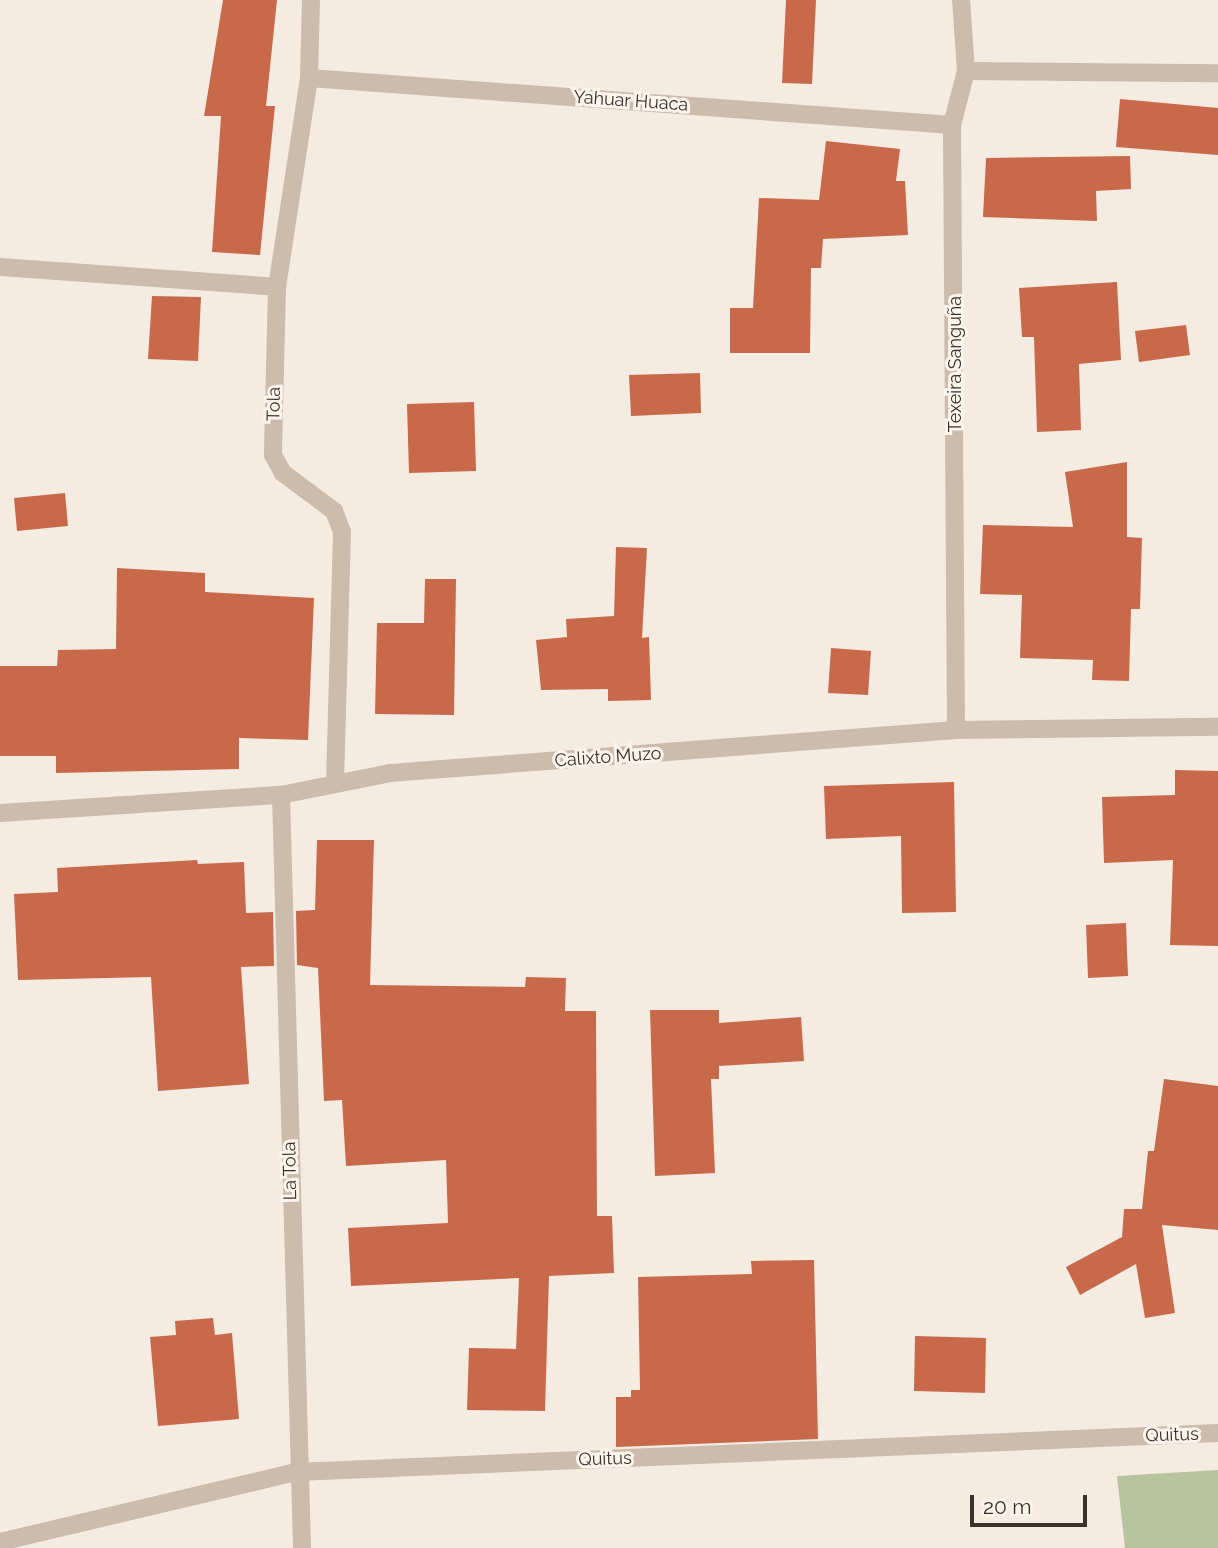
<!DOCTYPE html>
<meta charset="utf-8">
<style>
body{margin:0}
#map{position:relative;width:1218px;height:1548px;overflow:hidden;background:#f4ebe1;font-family:Raleway,sans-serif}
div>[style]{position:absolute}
.green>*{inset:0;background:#b8c4a0}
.building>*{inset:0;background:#c8694b}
.minor>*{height:18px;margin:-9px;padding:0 9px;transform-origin:9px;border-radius:9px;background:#cdbbac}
span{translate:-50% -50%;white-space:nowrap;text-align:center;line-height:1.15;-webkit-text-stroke:6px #fbf5ee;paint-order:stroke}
.street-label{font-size:18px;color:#3b302b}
.scale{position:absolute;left:970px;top:1495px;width:117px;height:32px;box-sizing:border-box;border:4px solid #3b302b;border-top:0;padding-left:9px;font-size:21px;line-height:24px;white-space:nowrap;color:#3b302b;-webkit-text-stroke:5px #fbf5ee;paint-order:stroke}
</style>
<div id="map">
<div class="green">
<i style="clip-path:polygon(1218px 1470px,1218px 1548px,1125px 1548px,1117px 1476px)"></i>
</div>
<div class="building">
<i style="clip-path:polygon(223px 0,277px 0,266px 106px,275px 106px,260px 255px,212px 252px,221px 116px,204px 116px)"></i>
<i style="clip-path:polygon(786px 0,816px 0,812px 84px,782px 83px)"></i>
<i style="clip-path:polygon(1120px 99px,1218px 108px,1218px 155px,1116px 147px)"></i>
<i style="clip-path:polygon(826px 141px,900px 149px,896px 181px,905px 181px,908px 235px,823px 239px,821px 268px,811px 268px,810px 353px,730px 353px,730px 308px,753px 308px,759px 198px,819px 200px)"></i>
<i style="clip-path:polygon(1130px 156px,1131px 189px,1096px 191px,1097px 221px,983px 217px,986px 158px)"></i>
<i style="clip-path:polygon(1117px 282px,1121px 360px,1079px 364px,1081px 430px,1037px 432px,1034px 337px,1022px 337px,1019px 288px)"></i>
<i style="clip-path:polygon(152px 296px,201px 297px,198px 361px,148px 359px)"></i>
<i style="clip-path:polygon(1186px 325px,1190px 355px,1139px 362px,1135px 331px)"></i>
<i style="clip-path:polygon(700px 373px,701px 413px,631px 416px,629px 375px)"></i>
<i style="clip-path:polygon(474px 402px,476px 471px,409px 473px,407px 404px)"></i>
<i style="clip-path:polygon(1127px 462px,1127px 537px,1142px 538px,1140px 609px,1131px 609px,1129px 681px,1092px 680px,1093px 660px,1020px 658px,1022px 595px,980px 594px,983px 525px,1073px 527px,1065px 472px)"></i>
<i style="clip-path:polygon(65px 493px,68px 526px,17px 531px,14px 498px)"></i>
<i style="clip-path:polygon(616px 547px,647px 548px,642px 638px,649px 637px,651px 700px,608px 701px,608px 689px,541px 690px,536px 640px,567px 637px,566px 619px,614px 616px)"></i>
<i style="clip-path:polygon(117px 568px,205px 573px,205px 592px,314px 598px,308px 740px,239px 738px,239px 769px,56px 773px,56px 756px,0 756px,0 666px,57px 666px,58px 650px,116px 649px)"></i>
<i style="clip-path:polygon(425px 579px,456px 579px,454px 715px,375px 714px,377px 623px,424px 623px)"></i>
<i style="clip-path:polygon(831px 648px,871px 651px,868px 695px,828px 693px)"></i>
<i style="clip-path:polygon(1175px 770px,1218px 771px,1218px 946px,1170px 945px,1173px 860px,1104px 863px,1102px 797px,1175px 795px)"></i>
<i style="clip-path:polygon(954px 782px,956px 912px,902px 913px,901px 836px,826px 839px,824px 786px)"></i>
<i style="clip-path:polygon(317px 840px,374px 840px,370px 985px,525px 987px,526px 977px,566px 978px,565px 1011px,596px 1011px,597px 1216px,612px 1216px,614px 1273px,549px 1276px,545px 1411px,467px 1410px,469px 1348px,516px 1349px,519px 1278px,351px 1286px,348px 1228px,448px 1223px,446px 1160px,346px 1166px,342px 1100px,324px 1101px,318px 968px,297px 965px,296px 911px,315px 910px)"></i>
<i style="clip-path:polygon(197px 860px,198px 864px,244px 862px,246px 913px,273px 912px,274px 966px,241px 967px,249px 1084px,158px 1091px,151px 977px,18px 980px,14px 894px,58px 892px,57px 868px)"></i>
<i style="clip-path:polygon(1126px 923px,1128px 976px,1088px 978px,1086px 925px)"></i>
<i style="clip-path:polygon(650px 1010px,719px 1010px,719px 1023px,801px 1017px,804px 1061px,719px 1066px,719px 1079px,711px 1079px,715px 1173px,655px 1176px)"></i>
<i style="clip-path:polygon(1164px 1079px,1218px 1086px,1218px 1230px,1162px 1225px,1175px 1313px,1145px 1318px,1136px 1264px,1080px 1295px,1066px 1267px,1122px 1237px,1124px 1209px,1142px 1209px,1148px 1151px,1154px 1151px)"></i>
<i style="clip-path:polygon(814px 1260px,818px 1439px,616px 1447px,616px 1397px,631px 1397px,631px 1390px,640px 1390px,638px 1277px,752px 1274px,751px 1261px)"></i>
<i style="clip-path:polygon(213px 1318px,215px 1335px,232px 1333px,239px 1419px,158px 1426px,150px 1337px,176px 1335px,175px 1321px)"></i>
<i style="clip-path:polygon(915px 1336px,986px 1338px,985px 1393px,914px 1391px)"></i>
</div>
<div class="minor">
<i style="left:311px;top:0;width:78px;rotate:91.5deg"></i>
<i style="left:309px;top:78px;width:211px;rotate:98.7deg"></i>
<i style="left:277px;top:287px;width:168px;rotate:91.4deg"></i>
<i style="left:273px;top:455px;width:21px;rotate:61deg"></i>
<i style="left:283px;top:473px;width:64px;rotate:36.7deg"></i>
<i style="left:334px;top:511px;width:22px;rotate:69deg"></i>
<i style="left:342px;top:532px;width:248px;rotate:91.6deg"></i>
<i style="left:966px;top:71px;width:252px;rotate:0.5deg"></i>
<i style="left:309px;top:78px;width:645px;rotate:4.18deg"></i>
<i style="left:0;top:267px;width:278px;rotate:4.1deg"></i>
<i style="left:956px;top:730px;width:605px;rotate:-90.38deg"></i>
<i style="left:952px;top:125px;width:56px;rotate:-75.5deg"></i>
<i style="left:966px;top:71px;width:71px;rotate:-94deg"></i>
<i style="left:281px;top:795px;width:753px;rotate:88.4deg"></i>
<i style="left:0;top:813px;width:282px;rotate:-3.7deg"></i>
<i style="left:281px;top:795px;width:111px;rotate:-11.4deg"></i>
<i style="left:390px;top:773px;width:568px;rotate:-4.34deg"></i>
<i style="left:956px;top:730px;width:262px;rotate:-0.7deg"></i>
<i style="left:0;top:1542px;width:305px;rotate:-13.3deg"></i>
<i style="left:297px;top:1472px;width:922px;rotate:-2.42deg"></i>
</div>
<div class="street-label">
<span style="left:631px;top:101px;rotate:4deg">Yahuar Huaca</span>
<span style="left:955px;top:364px;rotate:-90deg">Texeira Sanguña</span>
<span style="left:274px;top:404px;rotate:-89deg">Tola</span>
<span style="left:608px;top:757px;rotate:-4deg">Calixto Muzo</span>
<span style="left:290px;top:1171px;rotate:-91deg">La Tola</span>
<span style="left:1172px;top:1435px;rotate:-2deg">Quitus</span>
<span style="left:605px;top:1459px;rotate:-2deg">Quitus</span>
</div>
<div class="scale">20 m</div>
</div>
